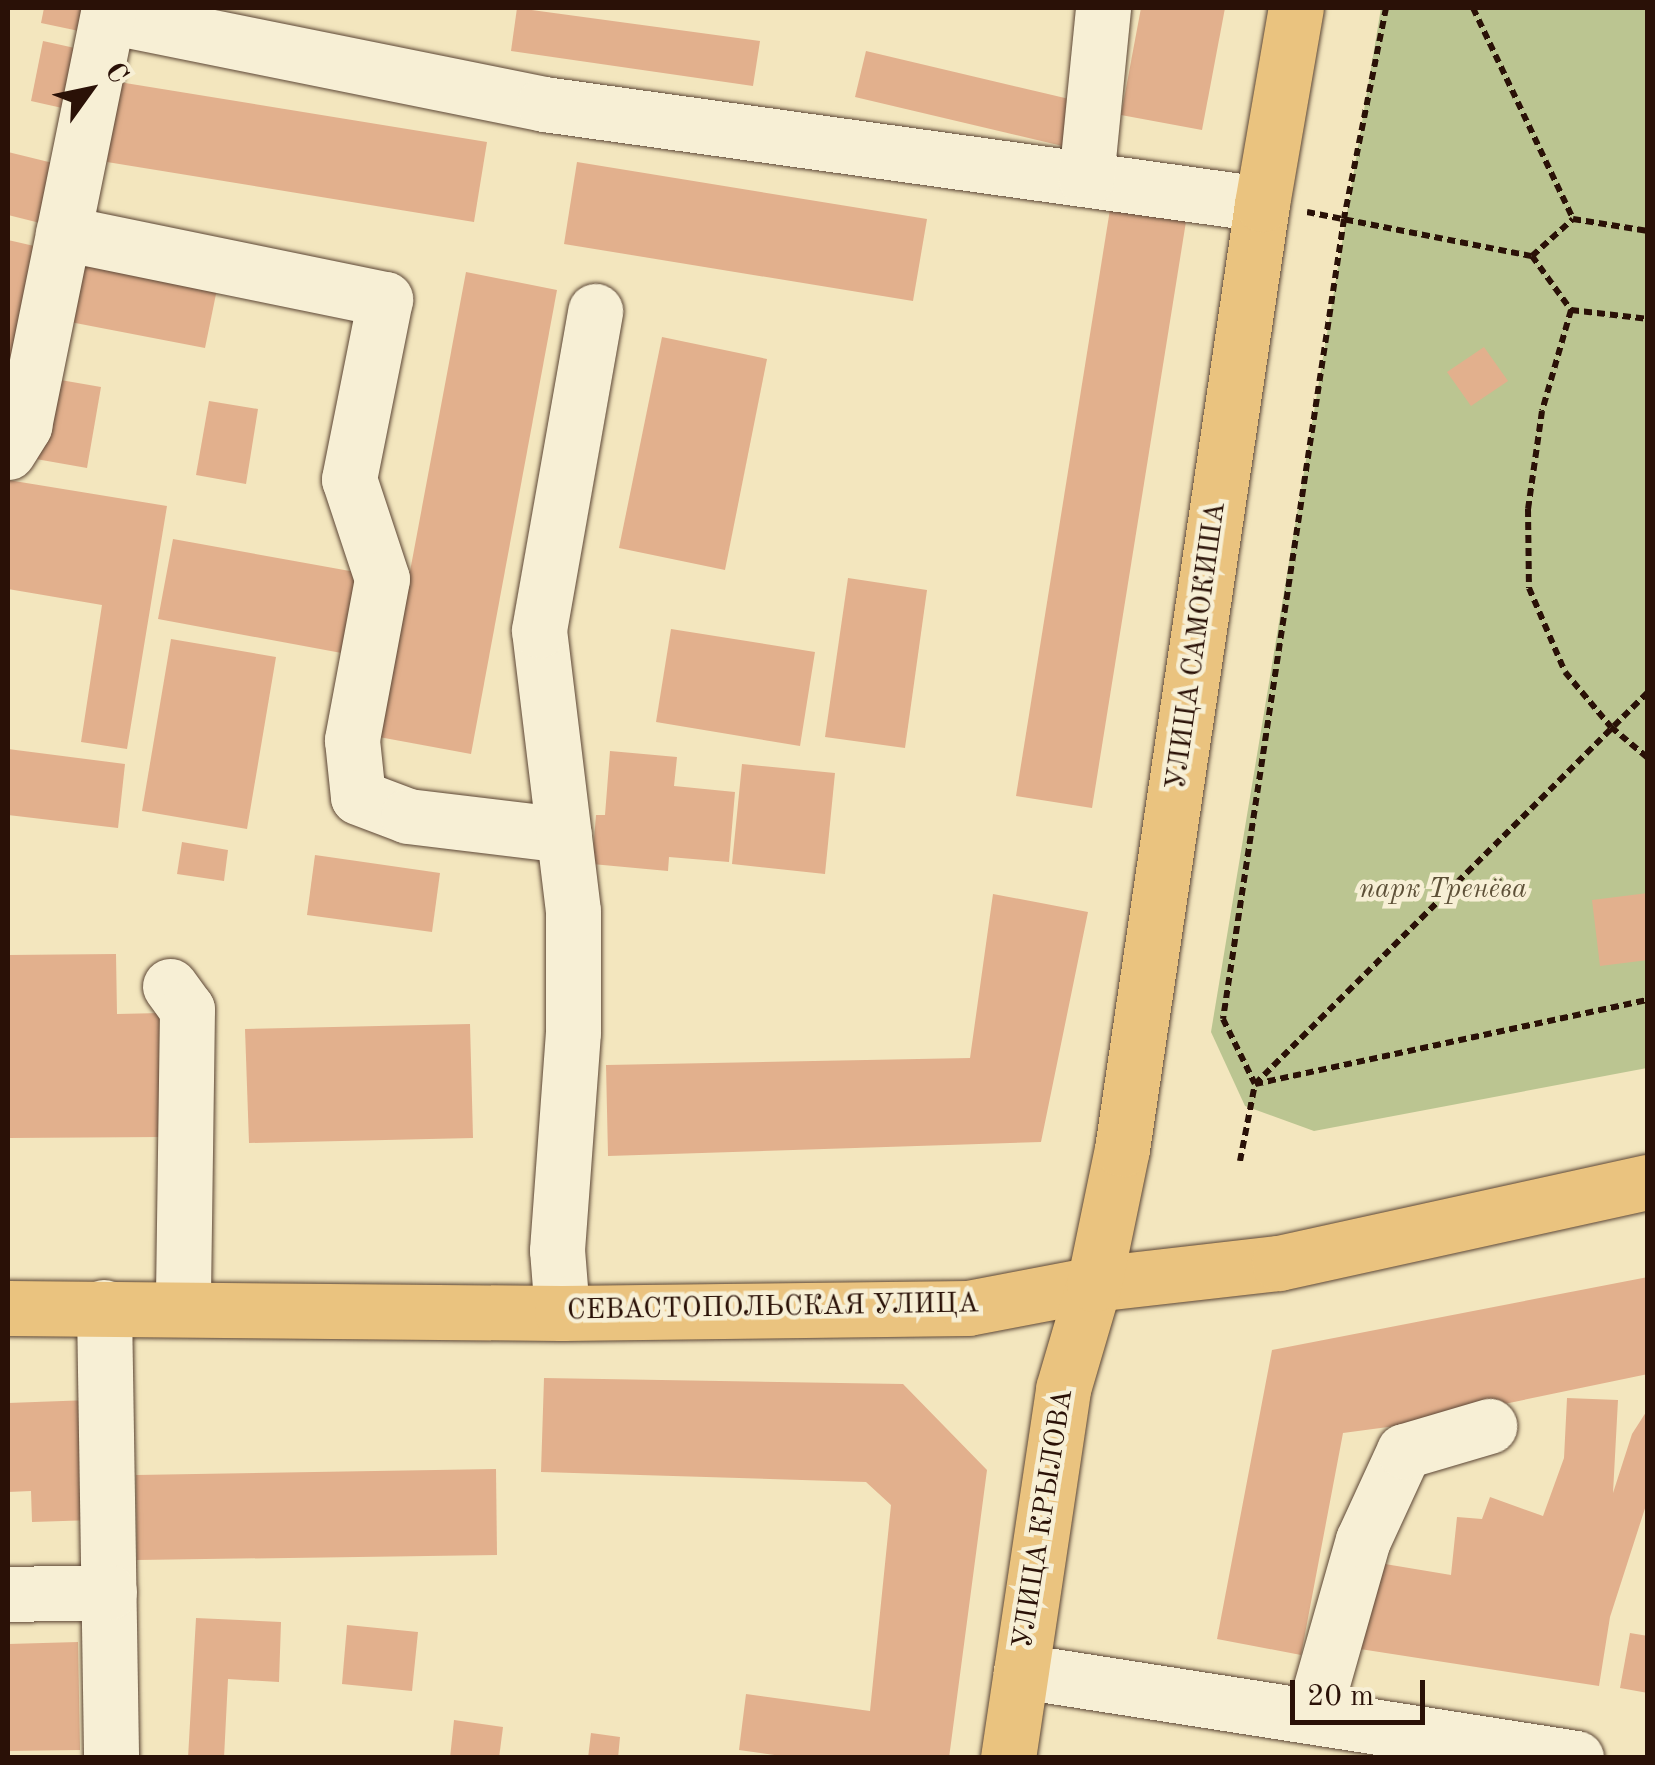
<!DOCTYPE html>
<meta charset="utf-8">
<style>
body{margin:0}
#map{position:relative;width:1655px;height:1765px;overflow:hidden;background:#f3e6be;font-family:"Old Standard TT",serif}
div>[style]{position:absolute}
.green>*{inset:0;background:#bbc591}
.building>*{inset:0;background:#e2b08d}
.path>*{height:6px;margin-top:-3px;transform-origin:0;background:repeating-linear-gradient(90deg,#2a1107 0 8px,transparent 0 13px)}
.roads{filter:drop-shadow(0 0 2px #5c4635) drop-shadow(0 0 2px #5c4635)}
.minor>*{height:55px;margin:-27.5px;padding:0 27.5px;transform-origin:27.5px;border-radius:27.5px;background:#f7efd5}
.major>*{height:55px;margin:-27.5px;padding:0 27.5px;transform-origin:27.5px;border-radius:27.5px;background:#eac37f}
span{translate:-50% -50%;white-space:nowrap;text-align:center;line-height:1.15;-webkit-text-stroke:9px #f7efd5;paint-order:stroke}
.street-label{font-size:28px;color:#2a1107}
.park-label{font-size:28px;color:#5d5037;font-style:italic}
.frame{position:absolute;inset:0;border:10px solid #2a1107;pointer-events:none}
.north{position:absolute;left:40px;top:40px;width:100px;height:100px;-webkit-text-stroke:8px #f7efd5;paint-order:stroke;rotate:57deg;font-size:28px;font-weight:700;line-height:40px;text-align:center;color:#2a1107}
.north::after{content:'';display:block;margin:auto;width:35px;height:45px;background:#2a1107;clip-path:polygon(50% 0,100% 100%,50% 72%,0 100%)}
.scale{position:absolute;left:1290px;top:1680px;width:135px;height:45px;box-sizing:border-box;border:5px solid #2a1107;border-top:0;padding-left:12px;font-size:30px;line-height:35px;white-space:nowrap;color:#2a1107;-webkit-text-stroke:8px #f7efd5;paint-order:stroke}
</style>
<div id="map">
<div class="green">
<i style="clip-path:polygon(1381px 8px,1647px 8px,1647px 1068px,1314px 1131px,1245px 1106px,1211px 1032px)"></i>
</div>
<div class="building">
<i style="clip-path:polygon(44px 8px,104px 8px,98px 35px,41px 23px)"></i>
<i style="clip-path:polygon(517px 8px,760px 41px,753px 86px,511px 51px)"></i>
<i style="clip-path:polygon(1141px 8px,1225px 8px,1202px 130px,1121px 115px)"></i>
<i style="clip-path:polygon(43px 41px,84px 50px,71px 110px,31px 101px)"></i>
<i style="clip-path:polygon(866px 51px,1082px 102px,1071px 148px,855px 97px)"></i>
<i style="clip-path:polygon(119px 82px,487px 142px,474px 222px,107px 162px)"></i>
<i style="clip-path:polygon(8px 152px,61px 165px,48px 225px,8px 215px)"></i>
<i style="clip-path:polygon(577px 162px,927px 219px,913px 301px,564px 244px)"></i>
<i style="clip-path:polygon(1112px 197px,1188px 209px,1092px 808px,1016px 796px)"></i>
<i style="clip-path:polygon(8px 240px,43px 248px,16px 367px,8px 365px)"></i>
<i style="clip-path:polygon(77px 256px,218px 284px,205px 348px,65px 321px)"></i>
<i style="clip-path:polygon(466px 272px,557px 290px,471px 754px,379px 737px)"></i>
<i style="clip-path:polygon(662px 337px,767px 359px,725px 570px,619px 548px)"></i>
<i style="clip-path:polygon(1484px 347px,1508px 381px,1471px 406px,1447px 372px)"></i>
<i style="clip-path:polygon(49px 378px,101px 387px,87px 468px,36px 459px)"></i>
<i style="clip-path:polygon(209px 401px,258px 409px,246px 484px,196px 475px)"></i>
<i style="clip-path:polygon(8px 480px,167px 506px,127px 749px,81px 742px,102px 605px,8px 589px)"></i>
<i style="clip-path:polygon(173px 539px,361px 573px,347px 654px,158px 619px)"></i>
<i style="clip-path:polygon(848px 578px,927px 590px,905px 748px,825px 737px)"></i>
<i style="clip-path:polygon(671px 629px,815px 652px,800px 746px,656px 722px)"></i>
<i style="clip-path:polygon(171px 639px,276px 657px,247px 829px,142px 811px)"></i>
<i style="clip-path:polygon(8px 749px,125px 764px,118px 828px,8px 815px)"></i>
<i style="clip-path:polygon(610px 751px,677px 757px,674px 786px,735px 792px,729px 862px,669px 857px,668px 871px,592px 864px,596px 815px,605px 815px)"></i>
<i style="clip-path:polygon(742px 764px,835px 773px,825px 874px,732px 864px)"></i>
<i style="clip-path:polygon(182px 842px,228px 850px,224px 881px,177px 874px)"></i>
<i style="clip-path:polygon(315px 855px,440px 873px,432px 932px,307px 915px)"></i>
<i style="clip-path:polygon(1648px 893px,1648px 960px,1600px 966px,1592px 900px)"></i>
<i style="clip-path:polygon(993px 894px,1088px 912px,1041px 1142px,608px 1156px,606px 1065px,970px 1058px)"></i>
<i style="clip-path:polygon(116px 954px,117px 1014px,161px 1013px,162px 1137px,8px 1138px,8px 955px)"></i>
<i style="clip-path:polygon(470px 1024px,473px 1138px,249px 1143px,245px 1029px)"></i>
<i style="clip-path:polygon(1648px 1277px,1648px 1374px,1403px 1425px,1343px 1433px,1301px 1655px,1217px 1639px,1272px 1350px)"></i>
<i style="clip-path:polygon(544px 1378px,903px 1384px,987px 1470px,949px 1758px,796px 1758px,739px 1750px,746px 1694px,870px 1711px,891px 1505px,866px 1482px,541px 1472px)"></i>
<i style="clip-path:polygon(1567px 1398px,1618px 1400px,1613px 1493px,1632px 1434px,1648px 1409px,1648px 1499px,1610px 1617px,1599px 1686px,1360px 1649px,1373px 1562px,1451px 1575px,1457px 1517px,1482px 1519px,1490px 1497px,1543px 1516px,1564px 1458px)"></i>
<i style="clip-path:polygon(90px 1400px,94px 1520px,32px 1522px,31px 1491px,8px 1492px,8px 1403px)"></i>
<i style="clip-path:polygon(496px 1469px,497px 1555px,137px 1560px,136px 1475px)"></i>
<i style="clip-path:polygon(196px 1618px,281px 1622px,279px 1682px,228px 1679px,224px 1758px,188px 1758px)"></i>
<i style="clip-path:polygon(347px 1625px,418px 1632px,412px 1691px,342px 1684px)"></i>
<i style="clip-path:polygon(1630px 1633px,1648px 1636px,1648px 1693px,1620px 1688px)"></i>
<i style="clip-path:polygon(78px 1642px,80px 1750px,8px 1751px,8px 1644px)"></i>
<i style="clip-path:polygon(454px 1720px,503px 1727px,499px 1758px,450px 1758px)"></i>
<i style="clip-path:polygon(591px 1733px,620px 1737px,618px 1758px,588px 1758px)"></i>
</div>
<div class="path">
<i style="left:1386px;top:8px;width:215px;rotate:101.3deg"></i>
<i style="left:1344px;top:219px;width:809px;rotate:98.6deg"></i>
<i style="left:1223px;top:1019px;width:72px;rotate:63.8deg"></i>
<i style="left:1255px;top:1084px;width:555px;rotate:-44.93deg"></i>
<i style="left:1473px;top:8px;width:233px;rotate:64.6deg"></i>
<i style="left:1307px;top:212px;width:229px;rotate:11.1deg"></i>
<i style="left:1532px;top:256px;width:55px;rotate:-42.1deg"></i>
<i style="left:1573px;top:219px;width:76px;rotate:9.1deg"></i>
<i style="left:1532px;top:256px;width:67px;rotate:54.2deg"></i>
<i style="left:1571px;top:310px;width:78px;rotate:6.7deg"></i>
<i style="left:1571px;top:310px;width:105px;rotate:106deg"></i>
<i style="left:1542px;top:411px;width:99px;rotate:98.1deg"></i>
<i style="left:1528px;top:509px;width:79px;rotate:89.3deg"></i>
<i style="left:1529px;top:588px;width:91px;rotate:66.8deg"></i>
<i style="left:1565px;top:672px;width:72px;rotate:50.1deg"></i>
<i style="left:1611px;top:727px;width:48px;rotate:40deg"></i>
<i style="left:1240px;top:1161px;width:78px;rotate:-79deg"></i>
<i style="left:1255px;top:1084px;width:402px;rotate:-12.1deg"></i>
</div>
<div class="roads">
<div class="minor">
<i style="left:108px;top:16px;width:445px;rotate:11.4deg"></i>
<i style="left:544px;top:104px;width:725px;rotate:7.93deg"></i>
<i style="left:1086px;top:179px;width:172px;rotate:-84.3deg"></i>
<i style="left:63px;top:233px;width:329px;rotate:11.6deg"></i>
<i style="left:385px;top:299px;width:184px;rotate:101.3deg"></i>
<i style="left:349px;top:479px;width:105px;rotate:71.7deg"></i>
<i style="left:382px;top:579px;width:164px;rotate:100.6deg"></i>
<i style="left:352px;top:740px;width:57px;rotate:84deg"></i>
<i style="left:358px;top:797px;width:53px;rotate:20.8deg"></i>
<i style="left:408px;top:816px;width:157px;rotate:6.9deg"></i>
<i style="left:8px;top:452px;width:31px;rotate:-58deg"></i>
<i style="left:24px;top:426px;width:427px;rotate:-78.5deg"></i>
<i style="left:170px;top:986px;width:29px;rotate:54deg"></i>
<i style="left:187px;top:1009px;width:298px;rotate:90.8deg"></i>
<i style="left:104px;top:1307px;width:451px;rotate:89.1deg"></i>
<i style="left:562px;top:1313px;width:63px;rotate:-94.5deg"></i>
<i style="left:557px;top:1250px;width:219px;rotate:-85.8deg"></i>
<i style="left:573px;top:1032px;width:121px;rotate:-90deg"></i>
<i style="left:573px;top:911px;width:283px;rotate:-96.9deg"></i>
<i style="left:539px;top:630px;width:324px;rotate:-80deg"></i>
<i style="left:8px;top:1594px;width:101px;rotate:-1.1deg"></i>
<i style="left:1021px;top:1671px;width:562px;rotate:8.91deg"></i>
<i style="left:1313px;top:1715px;width:182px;rotate:-74.1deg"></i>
<i style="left:1363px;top:1540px;width:98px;rotate:-65.3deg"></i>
<i style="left:1404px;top:1451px;width:89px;rotate:-16.4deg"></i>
</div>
<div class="major">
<i style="left:8px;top:1308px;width:554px;rotate:0.52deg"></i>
<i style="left:562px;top:1313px;width:406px;rotate:-0.7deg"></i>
<i style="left:968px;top:1308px;width:128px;rotate:-10.8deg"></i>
<i style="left:1094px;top:1284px;width:186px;rotate:-6.5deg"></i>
<i style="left:1279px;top:1263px;width:378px;rotate:-12.4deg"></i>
<i style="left:1008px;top:1758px;width:373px;rotate:-81.5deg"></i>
<i style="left:1063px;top:1389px;width:109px;rotate:-73.6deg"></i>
<i style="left:1094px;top:1284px;width:138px;rotate:-78.3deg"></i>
<i style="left:1122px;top:1149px;width:955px;rotate:-81.57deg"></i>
<i style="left:1262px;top:204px;width:199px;rotate:-80.2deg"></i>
</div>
</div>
<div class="street-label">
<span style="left:1197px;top:646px;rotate:-82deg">УЛИЦА САМОКИША</span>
<span style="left:773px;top:1308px;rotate:-1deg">СЕВАСТОПОЛЬСКАЯ УЛИЦА</span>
<span style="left:1044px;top:1519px;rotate:-81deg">УЛИЦА КРЫЛОВА</span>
</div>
<div class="park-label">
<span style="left:1443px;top:890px">парк Тренёва</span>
</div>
<div class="frame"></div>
<div class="north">С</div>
<div class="scale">20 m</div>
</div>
